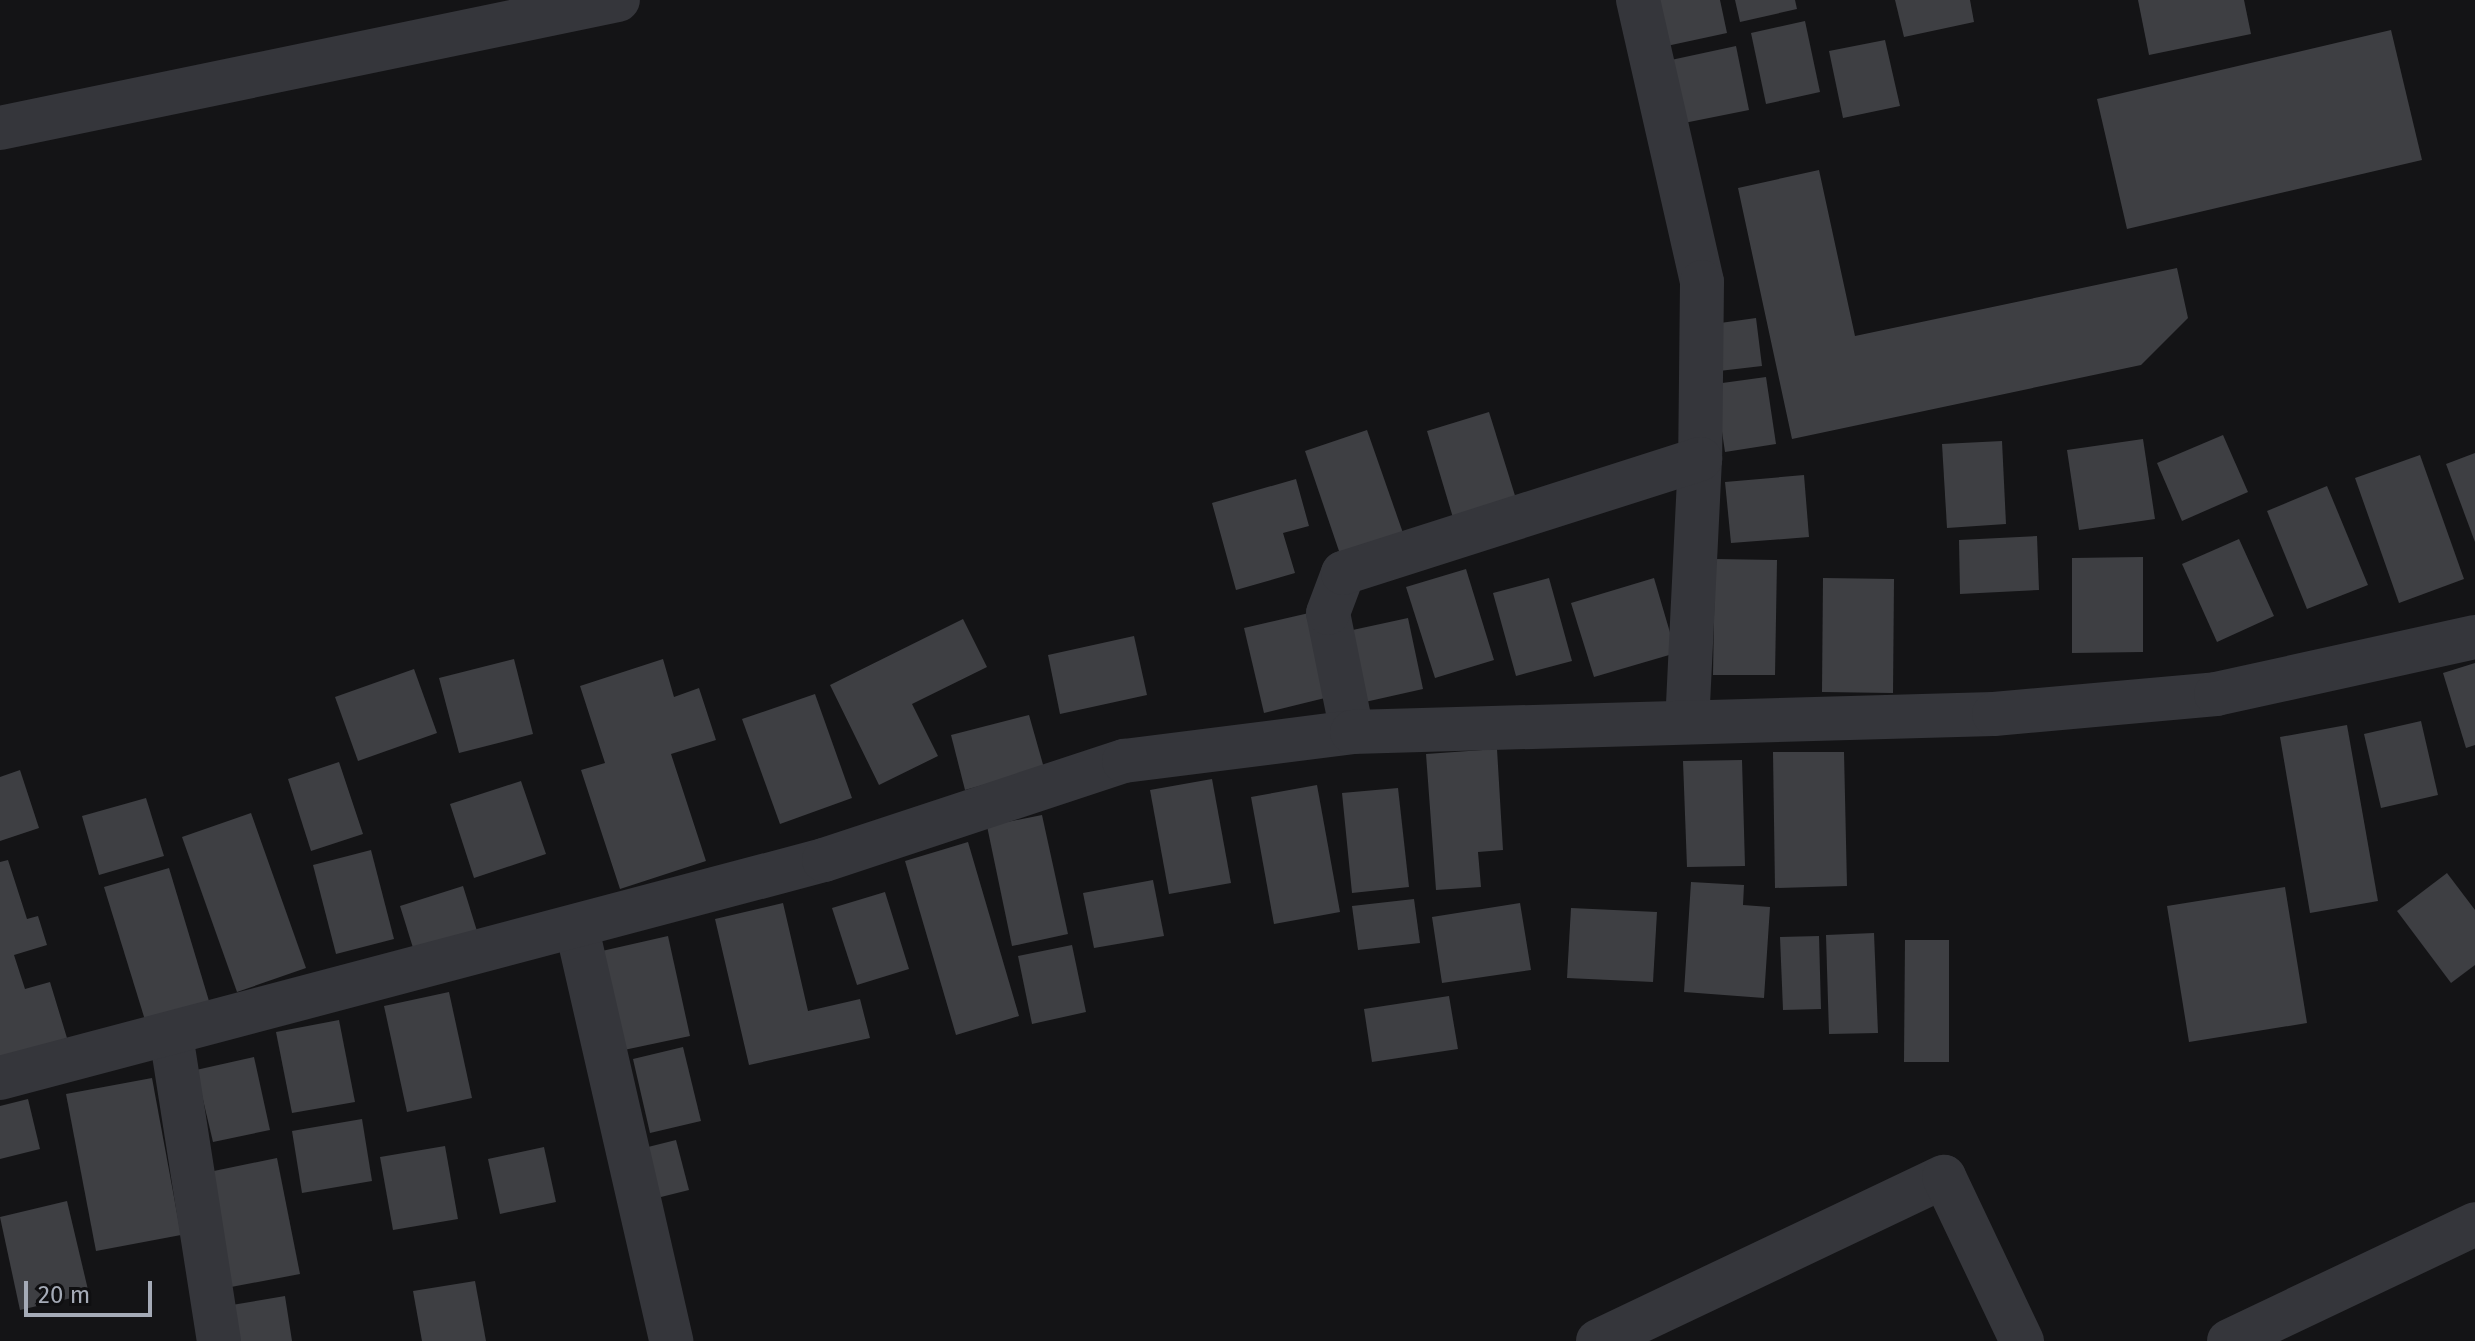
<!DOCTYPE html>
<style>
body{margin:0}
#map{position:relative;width:2475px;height:1341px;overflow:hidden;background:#141416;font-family:"Fira Sans",sans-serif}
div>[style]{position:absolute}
.building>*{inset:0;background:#3e3f43}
.minor>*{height:44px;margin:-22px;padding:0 22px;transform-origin:22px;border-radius:22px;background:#35363b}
span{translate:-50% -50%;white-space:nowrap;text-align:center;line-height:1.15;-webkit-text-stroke:7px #0f0f11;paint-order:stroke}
.scale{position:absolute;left:24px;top:1281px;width:128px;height:36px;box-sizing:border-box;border:4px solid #a5abb7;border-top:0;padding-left:10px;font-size:24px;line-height:28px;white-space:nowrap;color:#a5abb7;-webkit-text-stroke:6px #0f0f11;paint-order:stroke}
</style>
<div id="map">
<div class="building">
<i style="clip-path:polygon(1651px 0,1720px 0,1727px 33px,1662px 47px)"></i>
<i style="clip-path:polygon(1735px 0,1795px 0,1797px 9px,1740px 22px)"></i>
<i style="clip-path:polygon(1895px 0,1970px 0,1974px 22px,1904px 37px)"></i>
<i style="clip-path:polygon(2138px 0,2244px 0,2251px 34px,2149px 55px)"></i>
<i style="clip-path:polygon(1805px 21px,1820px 92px,1766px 104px,1751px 33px)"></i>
<i style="clip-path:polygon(2391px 30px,2422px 160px,2127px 229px,2097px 99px)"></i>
<i style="clip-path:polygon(1885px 40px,1900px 106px,1843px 118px,1829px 51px)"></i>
<i style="clip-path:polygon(1736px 46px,1749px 110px,1684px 123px,1671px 60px)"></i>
<i style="clip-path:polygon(1819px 170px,1855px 336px,2177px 268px,2188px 318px,2141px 365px,1792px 439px,1738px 188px)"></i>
<i style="clip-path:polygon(1756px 318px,1762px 366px,1719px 371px,1713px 324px)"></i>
<i style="clip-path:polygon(1766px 377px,1776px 444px,1725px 452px,1715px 384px)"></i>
<i style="clip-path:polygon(1489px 412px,1517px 502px,1454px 521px,1427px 431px)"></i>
<i style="clip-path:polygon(1367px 430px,1403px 533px,1340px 554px,1305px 451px)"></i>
<i style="clip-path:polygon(2223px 435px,2248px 492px,2182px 521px,2157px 463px)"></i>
<i style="clip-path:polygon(2143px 439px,2155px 519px,2079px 530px,2067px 450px)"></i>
<i style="clip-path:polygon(2002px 441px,2006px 524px,1947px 528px,1942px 444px)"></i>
<i style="clip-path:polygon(2475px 453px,2475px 542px,2446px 464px)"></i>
<i style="clip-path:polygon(2420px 455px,2464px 579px,2399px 603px,2355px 478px)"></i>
<i style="clip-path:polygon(1804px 475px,1809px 537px,1731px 543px,1725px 482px)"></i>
<i style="clip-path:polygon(1296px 479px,1309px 526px,1283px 533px,1295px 573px,1236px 590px,1212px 503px)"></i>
<i style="clip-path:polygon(2327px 486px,2368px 585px,2307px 609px,2267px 511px)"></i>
<i style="clip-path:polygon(2037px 536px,2039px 590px,1960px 594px,1959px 540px)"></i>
<i style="clip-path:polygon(2239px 539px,2274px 616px,2217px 642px,2182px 564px)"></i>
<i style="clip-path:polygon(2143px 557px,2143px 652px,2072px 653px,2072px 558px)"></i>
<i style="clip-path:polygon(1715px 559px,1777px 560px,1775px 675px,1713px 675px)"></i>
<i style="clip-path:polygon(1466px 569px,1494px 660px,1435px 678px,1406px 587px)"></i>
<i style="clip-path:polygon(1549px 578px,1572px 661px,1516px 676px,1493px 593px)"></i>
<i style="clip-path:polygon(1654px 578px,1676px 653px,1594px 677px,1571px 603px)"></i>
<i style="clip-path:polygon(1823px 578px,1894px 579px,1893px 693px,1822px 692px)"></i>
<i style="clip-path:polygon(1309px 613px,1329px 697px,1264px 713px,1244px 628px)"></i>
<i style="clip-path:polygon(1408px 618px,1423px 689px,1365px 702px,1348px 631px)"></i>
<i style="clip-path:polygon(963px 619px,987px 667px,912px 704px,938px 756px,879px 785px,830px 685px)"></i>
<i style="clip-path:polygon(1134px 636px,1147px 695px,1060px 714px,1048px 655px)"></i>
<i style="clip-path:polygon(514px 659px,533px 734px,459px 753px,439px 678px)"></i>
<i style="clip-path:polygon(663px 659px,674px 697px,699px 688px,716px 740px,671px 754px,706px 861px,620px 889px,581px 770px,605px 763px,580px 686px)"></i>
<i style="clip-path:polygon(2475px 663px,2475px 745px,2466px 748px,2443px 673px)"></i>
<i style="clip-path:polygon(414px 669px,437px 733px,358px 761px,335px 697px)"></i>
<i style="clip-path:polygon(815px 694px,852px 798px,780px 824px,742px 719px)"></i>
<i style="clip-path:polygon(1029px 715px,1044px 768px,965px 790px,951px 735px)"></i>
<i style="clip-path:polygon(2421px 721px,2438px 795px,2381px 808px,2364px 734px)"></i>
<i style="clip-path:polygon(2347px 725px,2378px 901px,2310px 913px,2280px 737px)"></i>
<i style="clip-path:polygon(1497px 749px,1503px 850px,1478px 852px,1481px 887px,1436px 890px,1426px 754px)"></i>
<i style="clip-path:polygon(1773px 752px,1844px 752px,1847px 886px,1775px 888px)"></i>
<i style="clip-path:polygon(1742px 760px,1745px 866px,1687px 867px,1683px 761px)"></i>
<i style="clip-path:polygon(339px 762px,363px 834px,311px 851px,288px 779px)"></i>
<i style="clip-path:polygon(20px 770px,39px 828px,0 841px,0 777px)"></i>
<i style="clip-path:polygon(1212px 779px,1231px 883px,1169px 894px,1150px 790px)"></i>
<i style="clip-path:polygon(521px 781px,546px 854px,474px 878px,450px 804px)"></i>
<i style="clip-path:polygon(1317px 785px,1340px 912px,1274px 924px,1251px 797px)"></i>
<i style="clip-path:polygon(1398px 788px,1409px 887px,1352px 893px,1342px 793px)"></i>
<i style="clip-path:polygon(146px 798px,164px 856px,99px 875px,82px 816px)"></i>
<i style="clip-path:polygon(251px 813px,306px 968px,237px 992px,182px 837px)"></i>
<i style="clip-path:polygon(1042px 815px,1068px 934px,1012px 946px,987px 826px)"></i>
<i style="clip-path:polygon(968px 842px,1019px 1016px,956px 1035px,905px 861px)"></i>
<i style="clip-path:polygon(371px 850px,394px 939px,336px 954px,313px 865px)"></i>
<i style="clip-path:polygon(8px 860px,27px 919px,38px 916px,47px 945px,14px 955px,25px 989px,50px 982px,67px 1038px,0 1059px,0 862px)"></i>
<i style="clip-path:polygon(169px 868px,209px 1001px,145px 1020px,104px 887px)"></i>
<i style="clip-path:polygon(2447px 873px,2475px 910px,2475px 965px,2451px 983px,2397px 911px)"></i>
<i style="clip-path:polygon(1153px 880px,1164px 936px,1094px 948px,1083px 893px)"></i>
<i style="clip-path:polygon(1691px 882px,1744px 885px,1743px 905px,1770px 907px,1764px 998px,1684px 992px)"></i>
<i style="clip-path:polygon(463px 886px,477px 931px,414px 951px,400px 906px)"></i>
<i style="clip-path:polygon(2285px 887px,2307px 1023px,2189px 1042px,2167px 906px)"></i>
<i style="clip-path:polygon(885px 892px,909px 969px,857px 985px,832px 908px)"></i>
<i style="clip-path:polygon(1414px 899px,1420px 943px,1358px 950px,1352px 906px)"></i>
<i style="clip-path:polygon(783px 903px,808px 1011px,860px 999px,870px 1038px,749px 1065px,715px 919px)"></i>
<i style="clip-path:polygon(1520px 903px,1531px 970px,1442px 983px,1432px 917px)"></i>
<i style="clip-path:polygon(1571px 908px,1657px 912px,1653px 982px,1567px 978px)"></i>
<i style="clip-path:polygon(1874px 933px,1878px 1033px,1829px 1034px,1826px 935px)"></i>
<i style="clip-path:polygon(668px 936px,690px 1036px,624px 1050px,602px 951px)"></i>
<i style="clip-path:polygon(1819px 936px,1821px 1009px,1783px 1010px,1780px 937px)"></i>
<i style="clip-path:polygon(1905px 940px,1949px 940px,1949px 1062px,1904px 1062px)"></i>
<i style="clip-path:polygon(1072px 945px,1086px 1012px,1032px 1024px,1018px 956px)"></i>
<i style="clip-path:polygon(449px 992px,472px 1098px,407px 1112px,384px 1006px)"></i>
<i style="clip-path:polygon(1449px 996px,1458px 1049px,1372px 1062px,1364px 1009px)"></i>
<i style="clip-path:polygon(339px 1020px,355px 1102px,292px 1113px,276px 1032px)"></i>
<i style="clip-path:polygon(683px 1047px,701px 1121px,650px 1133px,633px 1059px)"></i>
<i style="clip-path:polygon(254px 1057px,270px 1130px,213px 1142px,196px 1070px)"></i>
<i style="clip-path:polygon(152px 1078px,181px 1235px,96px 1251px,66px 1094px)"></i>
<i style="clip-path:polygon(28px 1099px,40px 1149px,0 1159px,0 1106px)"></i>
<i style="clip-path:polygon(362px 1119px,372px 1181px,302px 1193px,292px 1131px)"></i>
<i style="clip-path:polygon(676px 1140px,689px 1190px,657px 1198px,644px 1148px)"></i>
<i style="clip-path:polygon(445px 1146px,458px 1219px,393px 1230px,380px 1157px)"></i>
<i style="clip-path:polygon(544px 1147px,556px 1202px,500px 1214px,488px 1159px)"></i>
<i style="clip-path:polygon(277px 1158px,300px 1274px,231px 1287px,209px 1172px)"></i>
<i style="clip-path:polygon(67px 1201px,89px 1294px,20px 1310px,0 1217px)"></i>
<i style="clip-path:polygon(475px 1281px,486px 1341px,422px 1341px,413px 1291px)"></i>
<i style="clip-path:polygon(285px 1296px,292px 1341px,237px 1341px,232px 1305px)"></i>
</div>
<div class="minor">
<i style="left:1638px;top:0;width:289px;rotate:77.2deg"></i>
<i style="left:1702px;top:282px;width:177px;rotate:90.6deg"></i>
<i style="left:1700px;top:459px;width:262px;rotate:92.8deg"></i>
<i style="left:0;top:128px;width:631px;rotate:-11.7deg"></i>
<i style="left:1352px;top:732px;width:121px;rotate:-101.4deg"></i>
<i style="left:1328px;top:613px;width:43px;rotate:-69.4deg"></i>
<i style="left:1343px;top:573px;width:375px;rotate:-17.7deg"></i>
<i style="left:577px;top:929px;width:423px;rotate:77.1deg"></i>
<i style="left:171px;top:1035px;width:310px;rotate:81.1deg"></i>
<i style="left:0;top:1078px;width:852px;rotate:-14.82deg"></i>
<i style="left:824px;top:860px;width:316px;rotate:-18.3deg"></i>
<i style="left:1124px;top:761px;width:230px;rotate:-7.2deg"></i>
<i style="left:1352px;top:732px;width:642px;rotate:-1.61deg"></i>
<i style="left:1994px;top:714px;width:223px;rotate:-5.1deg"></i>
<i style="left:2216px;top:694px;width:265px;rotate:-12.4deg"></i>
<i style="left:1598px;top:1341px;width:383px;rotate:-25.4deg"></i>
<i style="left:1944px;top:1177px;width:182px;rotate:64.6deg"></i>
<i style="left:2229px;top:1341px;width:272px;rotate:-25.4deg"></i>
</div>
<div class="scale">20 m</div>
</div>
